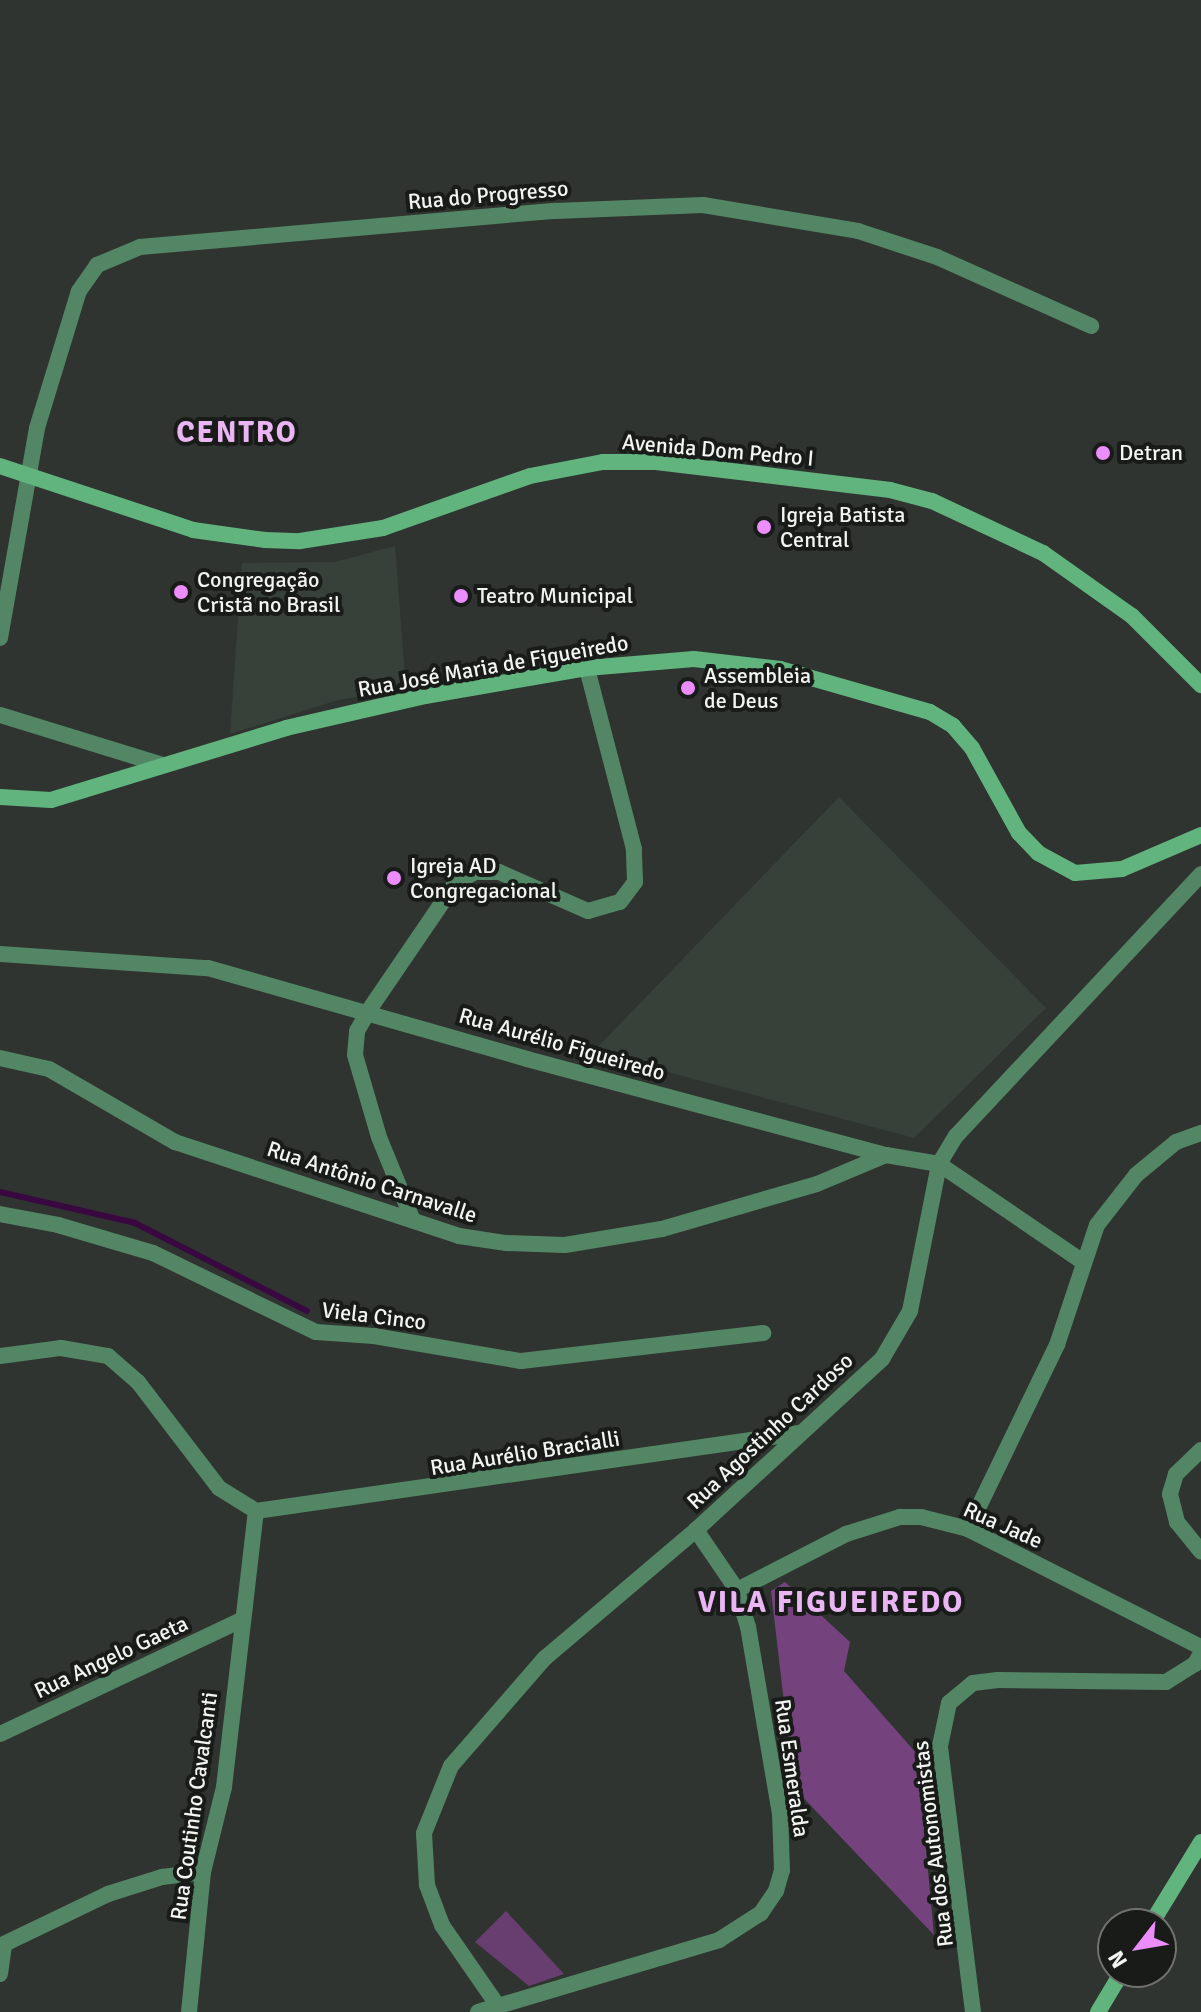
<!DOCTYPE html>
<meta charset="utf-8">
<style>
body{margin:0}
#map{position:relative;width:1201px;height:2012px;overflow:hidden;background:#2f3430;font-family:Signika,sans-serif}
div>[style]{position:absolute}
.built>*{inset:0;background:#37413a}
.green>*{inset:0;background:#683d6f}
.forest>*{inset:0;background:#74437d}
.stream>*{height:6px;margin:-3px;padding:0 3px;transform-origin:3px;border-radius:3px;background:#390841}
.street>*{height:16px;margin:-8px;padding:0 8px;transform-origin:8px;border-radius:8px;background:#538664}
.secondary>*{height:16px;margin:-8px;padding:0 8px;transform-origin:8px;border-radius:8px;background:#61b47e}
.dots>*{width:22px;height:22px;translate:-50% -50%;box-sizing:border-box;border:4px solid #191b19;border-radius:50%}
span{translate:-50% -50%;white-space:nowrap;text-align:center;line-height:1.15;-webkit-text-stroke:8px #191b19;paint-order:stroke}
.street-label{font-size:22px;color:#f2f5f2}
.poi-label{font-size:22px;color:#f2f5f2}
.left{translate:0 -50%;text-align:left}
.district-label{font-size:30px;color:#e9b5f2;font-weight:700;letter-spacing:2px}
.north{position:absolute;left:1097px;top:1908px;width:80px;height:80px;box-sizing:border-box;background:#191b19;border:2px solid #707270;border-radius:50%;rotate:239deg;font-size:22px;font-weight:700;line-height:32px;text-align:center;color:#f2f5f2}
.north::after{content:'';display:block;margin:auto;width:28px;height:36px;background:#eb8dfc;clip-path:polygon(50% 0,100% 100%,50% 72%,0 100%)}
</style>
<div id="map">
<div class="built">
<i style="clip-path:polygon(395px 546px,406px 690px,338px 700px,230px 734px,242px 563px,335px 562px)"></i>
<i style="clip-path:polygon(839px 797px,1046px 1008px,914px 1138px,593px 1052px)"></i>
</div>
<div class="green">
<i style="clip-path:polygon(506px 1911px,564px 1974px,529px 1986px,475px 1942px)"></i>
</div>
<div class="forest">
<i style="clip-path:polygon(785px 1582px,850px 1642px,844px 1671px,917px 1754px,934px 1935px,794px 1788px,771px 1591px)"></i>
</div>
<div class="stream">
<i style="left:0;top:1192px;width:139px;rotate:12.9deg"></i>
<i style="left:135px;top:1223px;width:193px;rotate:27.1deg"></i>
</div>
<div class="street">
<i style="left:0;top:638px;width:213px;rotate:-80deg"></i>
<i style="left:37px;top:428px;width:143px;rotate:-73deg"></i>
<i style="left:79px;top:291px;width:32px;rotate:-55deg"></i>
<i style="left:97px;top:265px;width:47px;rotate:-22.7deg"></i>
<i style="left:140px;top:247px;width:417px;rotate:-5deg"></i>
<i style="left:555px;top:211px;width:148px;rotate:-2.3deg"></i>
<i style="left:703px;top:205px;width:157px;rotate:9.5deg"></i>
<i style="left:858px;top:231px;width:83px;rotate:18.2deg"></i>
<i style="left:937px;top:257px;width:169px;rotate:24.1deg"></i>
<i style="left:0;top:715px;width:170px;rotate:17.1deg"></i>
<i style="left:0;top:954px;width:208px;rotate:3.9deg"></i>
<i style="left:208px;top:968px;width:332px;rotate:15.9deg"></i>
<i style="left:527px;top:1059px;width:372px;rotate:15deg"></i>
<i style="left:886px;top:1155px;width:54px;rotate:9.6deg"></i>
<i style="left:939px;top:1164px;width:174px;rotate:34.2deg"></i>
<i style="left:0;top:1058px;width:50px;rotate:12.7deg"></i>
<i style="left:49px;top:1069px;width:146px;rotate:30.1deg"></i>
<i style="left:175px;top:1142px;width:299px;rotate:18.3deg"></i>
<i style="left:459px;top:1236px;width:48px;rotate:8.5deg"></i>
<i style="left:506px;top:1243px;width:59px;rotate:1.9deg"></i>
<i style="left:565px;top:1245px;width:98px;rotate:-9.4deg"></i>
<i style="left:662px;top:1229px;width:161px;rotate:-16.2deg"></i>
<i style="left:817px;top:1184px;width:75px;rotate:-22.8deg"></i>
<i style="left:0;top:1214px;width:59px;rotate:10.7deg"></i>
<i style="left:58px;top:1225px;width:99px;rotate:16.4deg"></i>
<i style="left:153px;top:1253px;width:181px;rotate:25.9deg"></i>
<i style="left:316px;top:1332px;width:58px;rotate:3.9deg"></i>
<i style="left:374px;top:1336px;width:149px;rotate:9.7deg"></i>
<i style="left:521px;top:1361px;width:244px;rotate:-6.6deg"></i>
<i style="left:412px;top:1218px;width:87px;rotate:-112.2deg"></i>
<i style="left:379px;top:1137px;width:85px;rotate:-106.3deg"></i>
<i style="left:355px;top:1055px;width:24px;rotate:-85deg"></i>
<i style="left:357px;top:1031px;width:24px;rotate:-60deg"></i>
<i style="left:369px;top:1010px;width:153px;rotate:-55.7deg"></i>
<i style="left:455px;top:884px;width:23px;rotate:-31deg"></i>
<i style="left:475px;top:872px;width:24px"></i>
<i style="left:499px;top:872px;width:97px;rotate:23.7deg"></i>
<i style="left:588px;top:911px;width:33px;rotate:-16deg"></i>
<i style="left:620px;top:902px;width:25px;rotate:-53deg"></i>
<i style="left:635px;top:882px;width:33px;rotate:-92deg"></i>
<i style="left:634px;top:849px;width:187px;rotate:-104.6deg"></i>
<i style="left:0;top:1356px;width:62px;rotate:-7.5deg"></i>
<i style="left:61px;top:1348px;width:48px;rotate:9.7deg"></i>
<i style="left:108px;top:1356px;width:40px;rotate:41deg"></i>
<i style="left:138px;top:1382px;width:133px;rotate:52.6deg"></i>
<i style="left:219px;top:1488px;width:44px;rotate:31.9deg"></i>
<i style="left:256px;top:1511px;width:549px;rotate:-8.17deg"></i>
<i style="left:1201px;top:1450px;width:35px;rotate:136deg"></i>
<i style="left:1176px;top:1474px;width:21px;rotate:107deg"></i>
<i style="left:1170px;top:1494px;width:29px;rotate:76deg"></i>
<i style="left:1177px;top:1522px;width:38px;rotate:51deg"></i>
<i style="left:968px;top:1529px;width:204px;rotate:-64.2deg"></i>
<i style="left:1057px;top:1345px;width:126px;rotate:-71.6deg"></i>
<i style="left:1097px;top:1225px;width:63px;rotate:-52deg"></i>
<i style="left:1136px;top:1175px;width:52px;rotate:-39.5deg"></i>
<i style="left:1176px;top:1142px;width:27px;rotate:-20deg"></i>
<i style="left:737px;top:1590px;width:123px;rotate:-27.2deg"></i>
<i style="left:846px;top:1534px;width:57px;rotate:-17.5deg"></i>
<i style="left:900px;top:1517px;width:21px"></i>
<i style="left:921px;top:1517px;width:49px;rotate:14.3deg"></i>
<i style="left:968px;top:1529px;width:261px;rotate:26.9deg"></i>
<i style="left:0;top:1734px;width:267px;rotate:-25.3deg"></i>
<i style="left:0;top:1946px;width:120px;rotate:-25.7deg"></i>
<i style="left:108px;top:1894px;width:57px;rotate:-17.5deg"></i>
<i style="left:162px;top:1877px;width:41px;rotate:-7deg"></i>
<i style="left:0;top:1974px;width:29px;rotate:-82deg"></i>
<i style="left:498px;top:2006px;width:98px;rotate:-124.7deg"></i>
<i style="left:442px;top:1925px;width:43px;rotate:-110.6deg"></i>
<i style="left:427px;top:1885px;width:52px;rotate:-93.3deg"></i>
<i style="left:424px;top:1833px;width:72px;rotate:-68.1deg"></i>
<i style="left:451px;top:1766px;width:143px;rotate:-49deg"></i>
<i style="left:545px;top:1658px;width:198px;rotate:-40.3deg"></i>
<i style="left:696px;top:1530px;width:253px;rotate:-42.6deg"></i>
<i style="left:882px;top:1359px;width:56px;rotate:-59.7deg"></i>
<i style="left:910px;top:1311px;width:150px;rotate:-78.8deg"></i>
<i style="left:939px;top:1164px;width:33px;rotate:-59deg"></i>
<i style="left:956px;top:1136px;width:359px;rotate:-46.9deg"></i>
<i style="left:189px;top:2012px;width:141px;rotate:-84.3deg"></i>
<i style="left:203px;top:1872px;width:88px;rotate:-76.1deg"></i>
<i style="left:224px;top:1787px;width:278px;rotate:-83.4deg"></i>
<i style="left:478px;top:2012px;width:252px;rotate:-16.6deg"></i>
<i style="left:719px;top:1940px;width:50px;rotate:-32.7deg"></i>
<i style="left:761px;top:1913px;width:27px;rotate:-56deg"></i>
<i style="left:776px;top:1891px;width:22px;rotate:-74deg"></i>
<i style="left:782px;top:1870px;width:56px;rotate:-92deg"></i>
<i style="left:780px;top:1814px;width:190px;rotate:-99.7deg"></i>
<i style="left:748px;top:1627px;width:39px;rotate:-107deg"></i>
<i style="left:737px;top:1590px;width:73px;rotate:-124.3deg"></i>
<i style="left:973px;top:2012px;width:268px;rotate:-97.1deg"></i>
<i style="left:940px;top:1746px;width:44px;rotate:-78.2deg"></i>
<i style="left:949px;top:1703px;width:31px;rotate:-40deg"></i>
<i style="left:973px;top:1683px;width:25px;rotate:-7deg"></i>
<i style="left:998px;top:1680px;width:168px;rotate:0.7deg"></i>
<i style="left:1166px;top:1682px;width:34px;rotate:-32deg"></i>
<i style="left:1195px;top:1664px;width:13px;rotate:-61deg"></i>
</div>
<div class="secondary">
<i style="left:0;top:466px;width:203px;rotate:18.3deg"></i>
<i style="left:193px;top:530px;width:73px;rotate:7.9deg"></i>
<i style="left:265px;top:540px;width:35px;rotate:2deg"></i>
<i style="left:300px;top:541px;width:84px;rotate:-8.9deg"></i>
<i style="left:383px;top:528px;width:156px;rotate:-19.5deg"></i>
<i style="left:530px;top:476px;width:74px;rotate:-10.9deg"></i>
<i style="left:603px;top:462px;width:53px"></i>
<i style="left:656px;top:462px;width:236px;rotate:6.8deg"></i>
<i style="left:890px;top:490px;width:43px;rotate:14.7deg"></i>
<i style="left:932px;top:501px;width:123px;rotate:25.1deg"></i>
<i style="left:1043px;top:553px;width:109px;rotate:35.3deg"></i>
<i style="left:1132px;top:616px;width:98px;rotate:45deg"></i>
<i style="left:0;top:797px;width:51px;rotate:3.4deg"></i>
<i style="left:51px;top:800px;width:246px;rotate:-17deg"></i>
<i style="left:286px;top:728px;width:143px;rotate:-13deg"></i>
<i style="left:425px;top:696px;width:164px;rotate:-9.8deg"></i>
<i style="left:587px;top:668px;width:107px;rotate:-4.8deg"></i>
<i style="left:694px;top:659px;width:87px;rotate:6.6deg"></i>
<i style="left:780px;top:669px;width:156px;rotate:16deg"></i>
<i style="left:930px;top:712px;width:27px;rotate:31deg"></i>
<i style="left:953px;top:726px;width:29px;rotate:49deg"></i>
<i style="left:972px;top:748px;width:97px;rotate:61.1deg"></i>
<i style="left:1019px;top:833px;width:28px;rotate:46deg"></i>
<i style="left:1038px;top:853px;width:42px;rotate:28.4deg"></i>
<i style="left:1075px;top:873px;width:47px;rotate:-4.9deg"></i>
<i style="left:1122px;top:869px;width:86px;rotate:-23.3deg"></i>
<i style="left:1151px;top:1924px;width:96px;rotate:-58.6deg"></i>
<i style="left:1098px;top:2012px;width:47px;rotate:-59deg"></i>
</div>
<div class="dots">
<i style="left:1103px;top:453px;background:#eb8dfc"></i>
<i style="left:764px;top:527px;background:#eb8dfc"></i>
<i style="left:181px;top:592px;background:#eb8dfc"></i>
<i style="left:461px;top:596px;background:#eb8dfc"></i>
<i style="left:688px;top:688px;background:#eb8dfc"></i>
<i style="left:394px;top:878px;background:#eb8dfc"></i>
</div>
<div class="street-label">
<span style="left:488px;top:195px;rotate:-5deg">Rua do Progresso</span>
<span style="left:718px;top:450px;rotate:5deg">Avenida Dom Pedro I</span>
<span style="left:493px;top:666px;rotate:-10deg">Rua José Maria de Figueiredo</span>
<span style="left:562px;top:1044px;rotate:16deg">Rua Aurélio Figueiredo</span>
<span style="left:372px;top:1182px;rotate:18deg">Rua Antônio Carnavalle</span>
<span style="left:374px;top:1316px;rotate:7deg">Viela Cinco</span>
<span style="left:770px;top:1431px;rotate:-43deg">Rua Agostinho Cardoso</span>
<span style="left:525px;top:1453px;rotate:-9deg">Rua Aurélio Bracialli</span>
<span style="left:1003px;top:1525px;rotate:24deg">Rua Jade</span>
<span style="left:111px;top:1657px;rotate:-25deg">Rua Angelo Gaeta</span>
<span style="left:792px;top:1768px;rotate:82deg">Rua Esmeralda</span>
<span style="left:194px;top:1806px;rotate:-82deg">Rua Coutinho Cavalcanti</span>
<span style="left:933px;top:1844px;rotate:-97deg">Rua dos Autonomistas</span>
</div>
<div class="poi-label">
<span class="left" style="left:1119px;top:453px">Detran</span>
<span class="left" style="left:780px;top:527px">Igreja Batista<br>Central</span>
<span class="left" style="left:197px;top:592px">Congregação<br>Cristã no Brasil</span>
<span class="left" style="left:477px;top:596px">Teatro Municipal</span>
<span class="left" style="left:704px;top:688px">Assembleia<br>de Deus</span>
<span class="left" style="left:410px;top:878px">Igreja AD<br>Congregacional</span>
</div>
<div class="district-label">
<span style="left:237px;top:433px">CENTRO</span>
<span style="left:831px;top:1603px">VILA FIGUEIREDO</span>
</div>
<div class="north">N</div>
</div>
